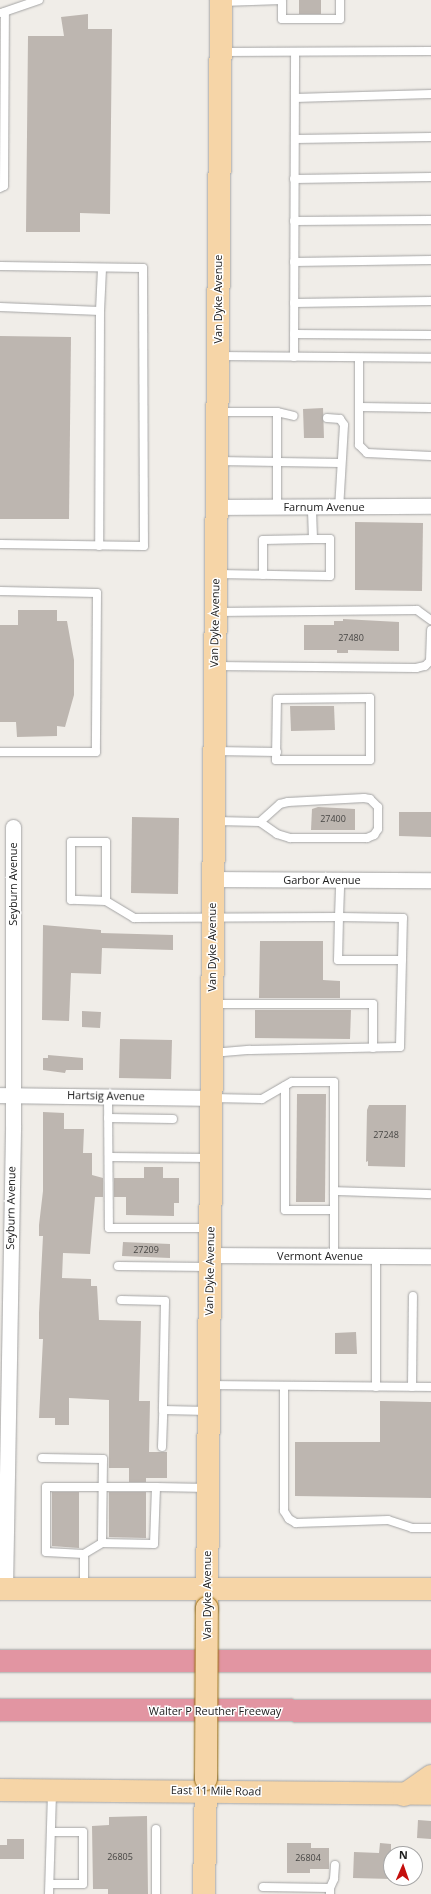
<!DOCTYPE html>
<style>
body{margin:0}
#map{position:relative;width:431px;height:1894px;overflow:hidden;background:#f0ede8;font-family:"Open Sans",sans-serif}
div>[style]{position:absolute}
.building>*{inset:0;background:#bdb6b0}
.roads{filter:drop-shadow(0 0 1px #a4a4a4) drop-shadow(0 0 1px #a4a4a4)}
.lane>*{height:8px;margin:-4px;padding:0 4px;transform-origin:4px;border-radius:4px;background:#fff}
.street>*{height:15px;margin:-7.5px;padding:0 7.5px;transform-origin:7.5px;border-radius:7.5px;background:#fff}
.primary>*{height:22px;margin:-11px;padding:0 11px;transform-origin:11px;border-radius:11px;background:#f6d5a7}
.highway>*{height:22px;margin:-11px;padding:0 11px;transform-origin:11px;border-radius:11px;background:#e295a2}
.bridges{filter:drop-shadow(0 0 1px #93670a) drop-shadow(0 0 1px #93670a)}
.primary-bridge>*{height:22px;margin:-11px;padding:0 11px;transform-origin:11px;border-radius:11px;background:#f6d5a7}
span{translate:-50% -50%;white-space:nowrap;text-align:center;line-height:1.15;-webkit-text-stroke:3px #fff;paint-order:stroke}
.number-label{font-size:9px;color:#474644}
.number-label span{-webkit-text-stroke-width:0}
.street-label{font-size:11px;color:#202020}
.north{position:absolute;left:383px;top:1846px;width:40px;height:40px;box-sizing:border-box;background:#fff;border:1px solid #a6a6a6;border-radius:50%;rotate:2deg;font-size:11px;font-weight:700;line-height:16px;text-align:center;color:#202020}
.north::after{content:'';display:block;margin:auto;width:14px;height:18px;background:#c40f0d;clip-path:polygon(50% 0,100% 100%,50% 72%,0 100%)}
</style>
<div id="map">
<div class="building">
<i style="clip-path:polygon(299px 0,321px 0,321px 14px,299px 14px)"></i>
<i style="clip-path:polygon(88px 14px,88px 29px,112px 29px,110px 214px,80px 213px,80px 232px,26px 232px,28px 36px,64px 36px,61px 17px)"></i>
<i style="clip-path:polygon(0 336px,71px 337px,69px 519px,0 519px)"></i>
<i style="clip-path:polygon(323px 408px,324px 438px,304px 438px,303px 409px)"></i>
<i style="clip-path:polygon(355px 522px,423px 523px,422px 591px,355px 590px)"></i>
<i style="clip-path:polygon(18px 610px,57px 610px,57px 621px,67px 621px,74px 660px,74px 695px,65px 727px,57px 726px,57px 736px,17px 737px,16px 722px,0 722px,0 625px,18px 625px)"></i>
<i style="clip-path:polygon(343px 619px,399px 622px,399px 651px,348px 650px,348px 653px,337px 653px,337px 650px,304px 650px,304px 625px,334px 625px,334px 621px,343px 621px)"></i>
<i style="clip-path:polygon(290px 706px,334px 706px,335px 730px,291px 731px)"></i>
<i style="clip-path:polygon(318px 807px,355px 809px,355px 830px,311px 830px,312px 809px)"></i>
<i style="clip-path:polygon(399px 812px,431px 812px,431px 837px,399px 836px)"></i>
<i style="clip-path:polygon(132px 817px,179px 818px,178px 894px,131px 893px)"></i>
<i style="clip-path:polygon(43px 925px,101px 930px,101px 933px,173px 935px,173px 950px,102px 948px,101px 974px,71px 973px,69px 1021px,42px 1020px)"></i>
<i style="clip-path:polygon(260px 941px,323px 941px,323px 980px,340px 981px,340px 998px,259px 998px)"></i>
<i style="clip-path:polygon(255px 1010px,351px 1010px,350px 1039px,255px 1038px)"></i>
<i style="clip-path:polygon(82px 1011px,101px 1012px,100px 1028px,82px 1027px)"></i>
<i style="clip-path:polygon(120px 1039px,172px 1040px,171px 1079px,119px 1078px)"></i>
<i style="clip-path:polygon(48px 1055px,83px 1058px,83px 1070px,66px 1070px,65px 1073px,43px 1070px,43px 1058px,48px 1058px)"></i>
<i style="clip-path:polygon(297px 1094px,326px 1094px,325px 1202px,296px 1202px)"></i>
<i style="clip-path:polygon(369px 1105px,406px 1105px,405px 1167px,368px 1166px,368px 1161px,366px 1162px,367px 1110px)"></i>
<i style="clip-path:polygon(43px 1112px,64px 1113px,64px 1129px,84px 1129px,83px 1153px,92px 1153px,92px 1175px,103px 1178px,103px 1197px,95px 1197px,90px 1254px,63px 1253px,62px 1278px,91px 1279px,91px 1286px,97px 1286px,99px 1320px,141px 1321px,139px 1401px,150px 1401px,149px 1452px,167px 1452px,167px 1478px,146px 1478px,146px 1482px,129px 1482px,129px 1468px,109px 1468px,109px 1400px,69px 1398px,69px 1425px,55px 1425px,55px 1418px,39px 1418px,43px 1339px,39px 1339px,39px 1313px,43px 1236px,39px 1236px,39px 1225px,43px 1191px)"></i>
<i style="clip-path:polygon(144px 1167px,163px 1167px,163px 1178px,179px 1178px,179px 1203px,174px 1203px,174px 1216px,126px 1215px,126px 1197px,114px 1197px,114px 1178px,144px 1178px)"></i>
<i style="clip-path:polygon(123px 1242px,170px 1244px,170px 1258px,122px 1256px)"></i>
<i style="clip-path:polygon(356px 1332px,357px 1354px,335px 1354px,335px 1333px)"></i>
<i style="clip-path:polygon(380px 1401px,431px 1402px,431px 1498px,295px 1496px,295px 1442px,380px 1442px)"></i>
<i style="clip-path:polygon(52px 1492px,79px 1492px,79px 1548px,52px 1546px)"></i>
<i style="clip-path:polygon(109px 1492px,146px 1492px,146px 1538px,109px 1537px)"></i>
<i style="clip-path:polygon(147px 1816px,148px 1894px,108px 1894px,108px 1889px,93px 1889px,92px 1826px,109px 1825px,109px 1817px)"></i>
<i style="clip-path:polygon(418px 1820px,431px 1821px,431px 1839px,417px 1838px)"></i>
<i style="clip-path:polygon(7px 1839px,24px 1839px,24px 1859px,0 1859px,0 1845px,7px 1845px)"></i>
<i style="clip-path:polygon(287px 1843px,311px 1843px,311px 1848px,329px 1848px,329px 1869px,310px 1869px,310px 1873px,287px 1873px)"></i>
<i style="clip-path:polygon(380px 1843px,391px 1844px,391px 1879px,353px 1878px,354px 1852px,379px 1853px)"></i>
</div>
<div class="roads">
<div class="lane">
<i style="left:222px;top:2px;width:60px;rotate:-1.9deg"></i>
<i style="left:282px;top:2px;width:17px;rotate:90deg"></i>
<i style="left:282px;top:19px;width:58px"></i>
<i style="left:340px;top:19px;width:19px;rotate:-90deg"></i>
<i style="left:1px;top:13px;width:40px;rotate:-18.9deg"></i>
<i style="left:222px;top:52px;width:209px;rotate:-0.3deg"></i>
<i style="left:295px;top:98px;width:136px;rotate:-1.7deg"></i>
<i style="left:295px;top:139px;width:136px;rotate:-0.8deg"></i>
<i style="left:294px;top:179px;width:137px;rotate:-0.8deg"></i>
<i style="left:0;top:188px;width:4px;rotate:-27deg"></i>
<i style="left:4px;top:186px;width:174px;rotate:-89.7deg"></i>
<i style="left:294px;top:221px;width:137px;rotate:-0.4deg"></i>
<i style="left:294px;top:262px;width:137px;rotate:-0.8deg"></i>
<i style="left:0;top:266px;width:143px;rotate:0.8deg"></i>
<i style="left:143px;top:268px;width:278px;rotate:89.8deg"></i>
<i style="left:144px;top:546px;width:144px;rotate:-179.2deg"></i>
<i style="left:294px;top:303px;width:137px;rotate:-0.8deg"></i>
<i style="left:0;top:307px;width:100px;rotate:2.3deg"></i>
<i style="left:100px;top:311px;width:235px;rotate:90.2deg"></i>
<i style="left:100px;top:311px;width:43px;rotate:-87.3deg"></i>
<i style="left:294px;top:334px;width:137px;rotate:0.4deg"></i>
<i style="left:218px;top:356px;width:213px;rotate:0.5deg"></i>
<i style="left:294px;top:357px;width:305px;rotate:-89.8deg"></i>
<i style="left:359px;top:358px;width:87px;rotate:90deg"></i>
<i style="left:359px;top:445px;width:11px;rotate:45deg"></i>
<i style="left:367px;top:453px;width:64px;rotate:2.7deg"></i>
<i style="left:359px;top:407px;width:72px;rotate:0.8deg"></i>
<i style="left:218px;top:412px;width:59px"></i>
<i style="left:277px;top:412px;width:17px;rotate:13deg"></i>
<i style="left:327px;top:418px;width:13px;rotate:4deg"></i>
<i style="left:340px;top:419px;width:7px;rotate:56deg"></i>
<i style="left:344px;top:425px;width:83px;rotate:93.4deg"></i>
<i style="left:218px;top:461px;width:122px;rotate:0.9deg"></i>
<i style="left:277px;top:507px;width:95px;rotate:-90deg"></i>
<i style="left:218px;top:574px;width:112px;rotate:1deg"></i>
<i style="left:330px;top:576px;width:37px;rotate:-90deg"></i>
<i style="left:330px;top:539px;width:17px;rotate:180deg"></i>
<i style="left:313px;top:539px;width:31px;rotate:-92deg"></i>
<i style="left:263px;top:575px;width:35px;rotate:-90deg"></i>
<i style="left:263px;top:540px;width:50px;rotate:-1.1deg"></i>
<i style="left:0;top:591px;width:97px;rotate:1.2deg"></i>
<i style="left:97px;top:593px;width:159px;rotate:90.4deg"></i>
<i style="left:96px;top:752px;width:96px;rotate:180deg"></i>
<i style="left:217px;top:612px;width:200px;rotate:-0.6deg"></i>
<i style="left:417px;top:610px;width:17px;rotate:36deg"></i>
<i style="left:215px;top:666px;width:201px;rotate:0.6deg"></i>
<i style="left:416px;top:668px;width:9px;rotate:-13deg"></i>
<i style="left:425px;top:666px;width:7px;rotate:-45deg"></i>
<i style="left:430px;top:661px;width:31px;rotate:-88deg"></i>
<i style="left:370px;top:698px;width:62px;rotate:90deg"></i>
<i style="left:370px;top:760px;width:94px;rotate:180deg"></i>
<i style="left:276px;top:760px;width:61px;rotate:-89.1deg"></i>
<i style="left:277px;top:699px;width:93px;rotate:-0.6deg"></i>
<i style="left:214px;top:751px;width:63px;rotate:0.9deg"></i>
<i style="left:216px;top:821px;width:44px;rotate:1.3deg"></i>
<i style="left:260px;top:822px;width:21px;rotate:35deg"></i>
<i style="left:277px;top:834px;width:14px;rotate:17deg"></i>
<i style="left:290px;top:838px;width:77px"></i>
<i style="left:367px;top:838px;width:8px;rotate:-23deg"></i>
<i style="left:374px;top:835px;width:7px;rotate:-56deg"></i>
<i style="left:378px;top:829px;width:22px;rotate:-90deg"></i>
<i style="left:378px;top:807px;width:11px;rotate:-135deg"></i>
<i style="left:370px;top:799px;width:6px;rotate:-171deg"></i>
<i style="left:364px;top:798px;width:76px;rotate:177deg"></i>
<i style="left:288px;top:802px;width:8px;rotate:166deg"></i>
<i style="left:280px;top:804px;width:27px;rotate:138deg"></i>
<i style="left:106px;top:901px;width:35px;rotate:-178deg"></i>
<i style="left:71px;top:900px;width:58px;rotate:-90deg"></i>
<i style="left:71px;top:842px;width:35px"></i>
<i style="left:106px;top:842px;width:59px;rotate:90deg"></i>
<i style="left:106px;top:901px;width:33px;rotate:31deg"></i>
<i style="left:134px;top:918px;width:205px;rotate:-0.3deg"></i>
<i style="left:339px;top:917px;width:43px;rotate:91.3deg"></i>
<i style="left:338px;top:960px;width:64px"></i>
<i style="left:213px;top:1004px;width:160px"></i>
<i style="left:373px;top:1004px;width:44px;rotate:90deg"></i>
<i style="left:212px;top:1053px;width:38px;rotate:-5deg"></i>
<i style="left:250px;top:1050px;width:150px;rotate:-1.1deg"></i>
<i style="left:400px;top:1047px;width:129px;rotate:-88.7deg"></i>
<i style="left:403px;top:918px;width:64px;rotate:-179.1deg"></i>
<i style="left:339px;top:917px;width:37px;rotate:-88deg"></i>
<i style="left:285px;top:1086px;width:124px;rotate:90deg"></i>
<i style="left:285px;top:1210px;width:49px"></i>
<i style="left:108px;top:1096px;width:132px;rotate:89.6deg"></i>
<i style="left:109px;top:1228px;width:101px"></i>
<i style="left:212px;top:1098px;width:50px;rotate:1.1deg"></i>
<i style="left:262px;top:1099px;width:34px;rotate:-30deg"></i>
<i style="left:292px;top:1082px;width:42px"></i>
<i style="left:334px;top:1082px;width:174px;rotate:90deg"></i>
<i style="left:108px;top:1118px;width:65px;rotate:0.9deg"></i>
<i style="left:109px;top:1157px;width:101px;rotate:0.6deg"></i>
<i style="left:334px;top:1191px;width:96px;rotate:1.8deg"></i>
<i style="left:376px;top:1256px;width:131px;rotate:90deg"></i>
<i style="left:118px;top:1266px;width:91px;rotate:0.6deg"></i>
<i style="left:121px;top:1300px;width:44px;rotate:1.3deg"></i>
<i style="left:165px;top:1301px;width:109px;rotate:91.1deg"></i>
<i style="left:163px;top:1410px;width:45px;rotate:1.3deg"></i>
<i style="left:210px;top:1385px;width:221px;rotate:0.5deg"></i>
<i style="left:284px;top:1386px;width:125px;rotate:90deg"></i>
<i style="left:284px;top:1511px;width:9px;rotate:58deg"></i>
<i style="left:289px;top:1519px;width:8px;rotate:30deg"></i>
<i style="left:296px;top:1523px;width:92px;rotate:-1.9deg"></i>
<i style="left:388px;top:1520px;width:25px;rotate:18deg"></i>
<i style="left:412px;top:1528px;width:19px"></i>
<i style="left:412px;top:1387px;width:91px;rotate:-89.4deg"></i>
<i style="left:162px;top:1447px;width:37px;rotate:-88deg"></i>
<i style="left:42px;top:1458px;width:61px;rotate:0.9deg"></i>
<i style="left:103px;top:1459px;width:84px;rotate:90.7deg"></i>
<i style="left:156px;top:1487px;width:57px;rotate:92deg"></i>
<i style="left:154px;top:1544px;width:52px;rotate:-178.9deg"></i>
<i style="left:102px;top:1543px;width:21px;rotate:149deg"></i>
<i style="left:84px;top:1554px;width:38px;rotate:-177deg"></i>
<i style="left:46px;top:1552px;width:65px;rotate:-90deg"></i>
<i style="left:46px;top:1487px;width:110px"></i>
<i style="left:156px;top:1487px;width:52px;rotate:1.1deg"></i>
<i style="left:84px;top:1554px;width:34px;rotate:90deg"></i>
<i style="left:50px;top:1884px;width:33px"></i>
<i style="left:83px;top:1884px;width:52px;rotate:-90deg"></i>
<i style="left:83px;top:1832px;width:32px;rotate:180deg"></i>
<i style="left:263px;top:1887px;width:67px;rotate:0.9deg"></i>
<i style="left:330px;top:1888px;width:6px;rotate:90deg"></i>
<i style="left:330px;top:1888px;width:10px;rotate:-66deg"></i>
<i style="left:334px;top:1879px;width:14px;rotate:-86deg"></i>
<i style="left:49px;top:1894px;width:103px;rotate:-88.3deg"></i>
<i style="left:156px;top:1894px;width:65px;rotate:-90deg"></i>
</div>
<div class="street">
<i style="left:217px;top:507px;width:214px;rotate:-0.3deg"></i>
<i style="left:212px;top:879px;width:219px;rotate:0.3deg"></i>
<i style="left:0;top:1095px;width:211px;rotate:0.8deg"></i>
<i style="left:210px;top:1255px;width:221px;rotate:0.3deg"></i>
<i style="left:5px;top:1589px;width:464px;rotate:-89deg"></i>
<i style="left:13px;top:1125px;width:298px;rotate:-90deg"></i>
</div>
<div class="primary">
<i style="left:0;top:1589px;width:431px"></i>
<i style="left:207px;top:1608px;width:1608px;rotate:-89.5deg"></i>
<i style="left:0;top:1790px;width:431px;rotate:0.5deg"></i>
<i style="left:404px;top:1795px;width:33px;rotate:-35deg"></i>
<i style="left:204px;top:1894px;width:115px;rotate:-89deg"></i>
</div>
<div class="highway">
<i style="left:0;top:1661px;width:431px"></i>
<i style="left:0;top:1710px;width:431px;rotate:0.1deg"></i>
</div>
</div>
<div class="bridges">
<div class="primary-bridge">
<i style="left:206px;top:1779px;width:171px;rotate:-89.7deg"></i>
</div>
</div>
<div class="number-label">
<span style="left:351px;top:638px">27480</span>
<span style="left:333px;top:819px">27400</span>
<span style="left:386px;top:1135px">27248</span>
<span style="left:146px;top:1250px">27209</span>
<span style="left:120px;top:1857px">26805</span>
<span style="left:308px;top:1858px">26804</span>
</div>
<div class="street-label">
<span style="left:218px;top:299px;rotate:-90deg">Van Dyke Avenue</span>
<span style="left:324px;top:507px">Farnum Avenue</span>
<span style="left:215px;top:623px;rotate:-89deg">Van Dyke Avenue</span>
<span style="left:322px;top:880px">Garbor Avenue</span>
<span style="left:13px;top:884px;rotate:-90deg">Seyburn Avenue</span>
<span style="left:212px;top:947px;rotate:-90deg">Van Dyke Avenue</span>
<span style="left:106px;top:1096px;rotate:1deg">Hartsig Avenue</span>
<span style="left:11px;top:1208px;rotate:-89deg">Seyburn Avenue</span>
<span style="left:320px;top:1256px">Vermont Avenue</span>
<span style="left:210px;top:1271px;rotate:-89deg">Van Dyke Avenue</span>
<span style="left:207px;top:1595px;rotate:-90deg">Van Dyke Avenue</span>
<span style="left:215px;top:1711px">Walter P Reuther Freeway</span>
<span style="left:216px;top:1791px;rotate:1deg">East 11 Mile Road</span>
</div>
<div class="north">N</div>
</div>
